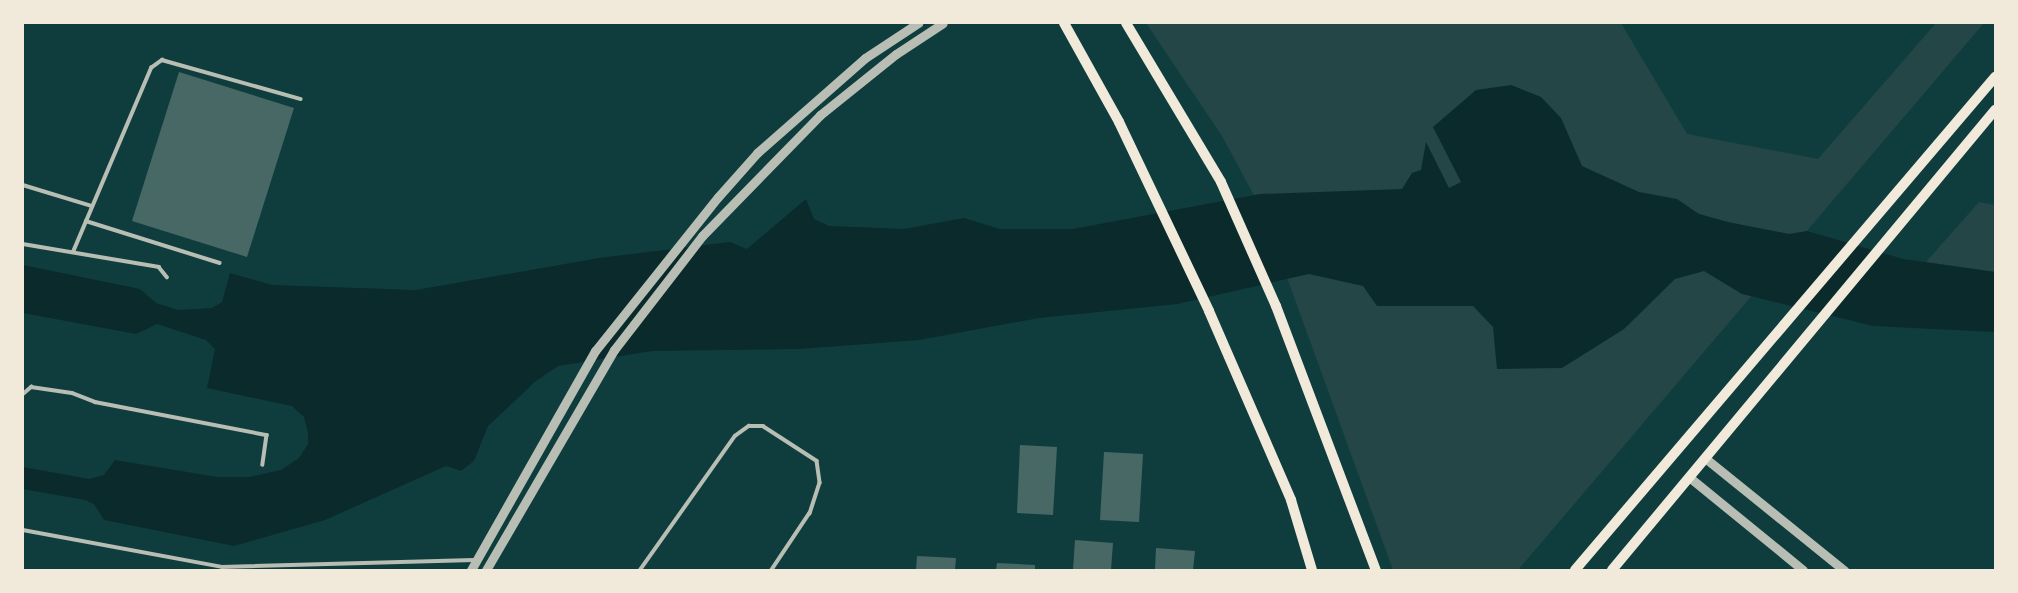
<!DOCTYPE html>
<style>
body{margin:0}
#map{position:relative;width:2018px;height:593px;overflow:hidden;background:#0f3d3e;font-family:"Noto Sans",sans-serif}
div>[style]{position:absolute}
.green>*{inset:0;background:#244646}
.water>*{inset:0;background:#0a2a2b}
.building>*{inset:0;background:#486865}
.service>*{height:3.5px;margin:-1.75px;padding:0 1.75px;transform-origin:1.75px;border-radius:1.75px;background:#b8beb3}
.tertiary>*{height:9px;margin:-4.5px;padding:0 4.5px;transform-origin:4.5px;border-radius:4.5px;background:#b8beb3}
.primary>*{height:10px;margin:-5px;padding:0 5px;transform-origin:5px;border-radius:5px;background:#f1e9da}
span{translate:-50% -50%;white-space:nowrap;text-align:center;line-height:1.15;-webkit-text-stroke:5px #f1e9da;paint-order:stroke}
.frame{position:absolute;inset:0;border:24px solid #f1e9da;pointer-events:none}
</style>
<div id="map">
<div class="green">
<i style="clip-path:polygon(1146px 23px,1621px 23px,1687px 134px,1818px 159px,1936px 23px,1984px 23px,1518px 570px,1393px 570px,1264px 214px,1222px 136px)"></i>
<i style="clip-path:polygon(1979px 202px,1995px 205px,1995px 272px,1926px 262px)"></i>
</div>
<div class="water">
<i style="clip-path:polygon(1511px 85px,1541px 97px,1561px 118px,1582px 166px,1639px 192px,1677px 199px,1699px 214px,1728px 222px,1789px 234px,1807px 231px,1903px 259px,1995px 272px,1995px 332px,1873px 326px,1742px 294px,1704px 271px,1675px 279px,1624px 329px,1562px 368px,1497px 369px,1493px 327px,1473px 306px,1377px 306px,1363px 286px,1309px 274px,1177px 304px,1039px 318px,919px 340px,799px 349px,652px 351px,558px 366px,536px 381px,488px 426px,474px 461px,461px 471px,446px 466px,325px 520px,234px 546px,104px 520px,94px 504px,85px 500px,23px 489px,23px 467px,89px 479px,104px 475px,115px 460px,217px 477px,249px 477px,281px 470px,299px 458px,308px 444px,308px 433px,304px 417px,292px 406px,207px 388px,215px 349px,206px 340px,157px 324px,136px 334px,23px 313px,23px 265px,140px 289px,156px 303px,178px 310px,212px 308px,222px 302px,230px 273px,272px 285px,416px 290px,599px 258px,730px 242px,747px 249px,806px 199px,814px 219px,829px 226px,904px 229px,964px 218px,1000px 229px,1073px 229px,1260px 194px,1402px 189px,1412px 173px,1421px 170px,1426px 142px,1449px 188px,1461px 182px,1433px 127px,1476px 90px)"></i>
</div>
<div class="building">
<i style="clip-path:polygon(179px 72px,294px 108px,247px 257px,132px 221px)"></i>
<i style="clip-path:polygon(1020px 445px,1057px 447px,1053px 515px,1017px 513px)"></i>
<i style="clip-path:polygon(1104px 452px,1143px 454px,1139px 522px,1100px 520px)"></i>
<i style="clip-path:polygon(1075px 540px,1113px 543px,1111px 570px,1073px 570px)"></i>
<i style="clip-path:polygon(1156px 548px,1195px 551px,1193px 570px,1155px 570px)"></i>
<i style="clip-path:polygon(917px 556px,956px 558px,955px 570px,916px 570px)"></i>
<i style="clip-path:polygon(997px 563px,1035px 565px,1035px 570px,996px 570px)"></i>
</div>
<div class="service">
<i style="left:23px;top:185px;width:72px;rotate:16.9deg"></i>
<i style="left:86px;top:221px;width:140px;rotate:17.4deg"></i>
<i style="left:23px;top:244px;width:138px;rotate:9.6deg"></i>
<i style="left:159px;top:267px;width:13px;rotate:51deg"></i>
<i style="left:73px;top:252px;width:200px;rotate:-67deg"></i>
<i style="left:151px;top:68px;width:14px;rotate:-36deg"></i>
<i style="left:162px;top:60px;width:144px;rotate:15.7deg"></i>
<i style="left:23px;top:394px;width:11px;rotate:-41deg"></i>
<i style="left:31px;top:387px;width:41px;rotate:8.3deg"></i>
<i style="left:72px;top:393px;width:25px;rotate:21deg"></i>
<i style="left:95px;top:402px;width:175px;rotate:10.9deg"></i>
<i style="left:267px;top:435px;width:30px;rotate:98deg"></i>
<i style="left:23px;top:530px;width:202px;rotate:10.5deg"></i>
<i style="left:222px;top:567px;width:252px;rotate:-1.6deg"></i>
<i style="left:640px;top:570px;width:164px;rotate:-54.7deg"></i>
<i style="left:735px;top:436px;width:17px;rotate:-36deg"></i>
<i style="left:749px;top:426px;width:14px"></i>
<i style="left:763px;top:426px;width:64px;rotate:32.9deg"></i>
<i style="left:817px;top:461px;width:22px;rotate:82deg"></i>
<i style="left:820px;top:483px;width:32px;rotate:108deg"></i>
<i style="left:810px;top:513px;width:69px;rotate:123.7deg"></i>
</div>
<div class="tertiary">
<i style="left:1705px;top:458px;width:179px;rotate:38.9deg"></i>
<i style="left:1689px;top:477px;width:147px;rotate:39.2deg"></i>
<i style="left:471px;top:570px;width:252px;rotate:-60.5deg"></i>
<i style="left:595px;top:351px;width:197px;rotate:-51.4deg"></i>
<i style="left:718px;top:197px;width:59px;rotate:-48.4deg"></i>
<i style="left:757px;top:153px;width:144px;rotate:-41.3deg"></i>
<i style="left:865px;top:58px;width:64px;rotate:-33.4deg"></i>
<i style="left:486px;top:570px;width:255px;rotate:-59.8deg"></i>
<i style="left:614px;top:350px;width:144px;rotate:-52.3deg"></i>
<i style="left:702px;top:236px;width:169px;rotate:-45.7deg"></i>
<i style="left:820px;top:115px;width:97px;rotate:-38.8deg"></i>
<i style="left:896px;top:54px;width:56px;rotate:-33.4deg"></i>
</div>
<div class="primary">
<i style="left:1064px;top:23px;width:113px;rotate:60.9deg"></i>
<i style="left:1119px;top:122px;width:209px;rotate:64.5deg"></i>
<i style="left:1209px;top:311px;width:206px;rotate:66.5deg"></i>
<i style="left:1291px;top:500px;width:73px;rotate:73.3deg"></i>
<i style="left:1126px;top:23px;width:185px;rotate:59.1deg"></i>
<i style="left:1221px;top:182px;width:136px;rotate:66.1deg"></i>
<i style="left:1276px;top:306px;width:282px;rotate:69.3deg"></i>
<i style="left:1575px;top:570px;width:648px;rotate:-49.57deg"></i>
<i style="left:1612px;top:570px;width:599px;rotate:-50.22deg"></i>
</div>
<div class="frame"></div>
</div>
